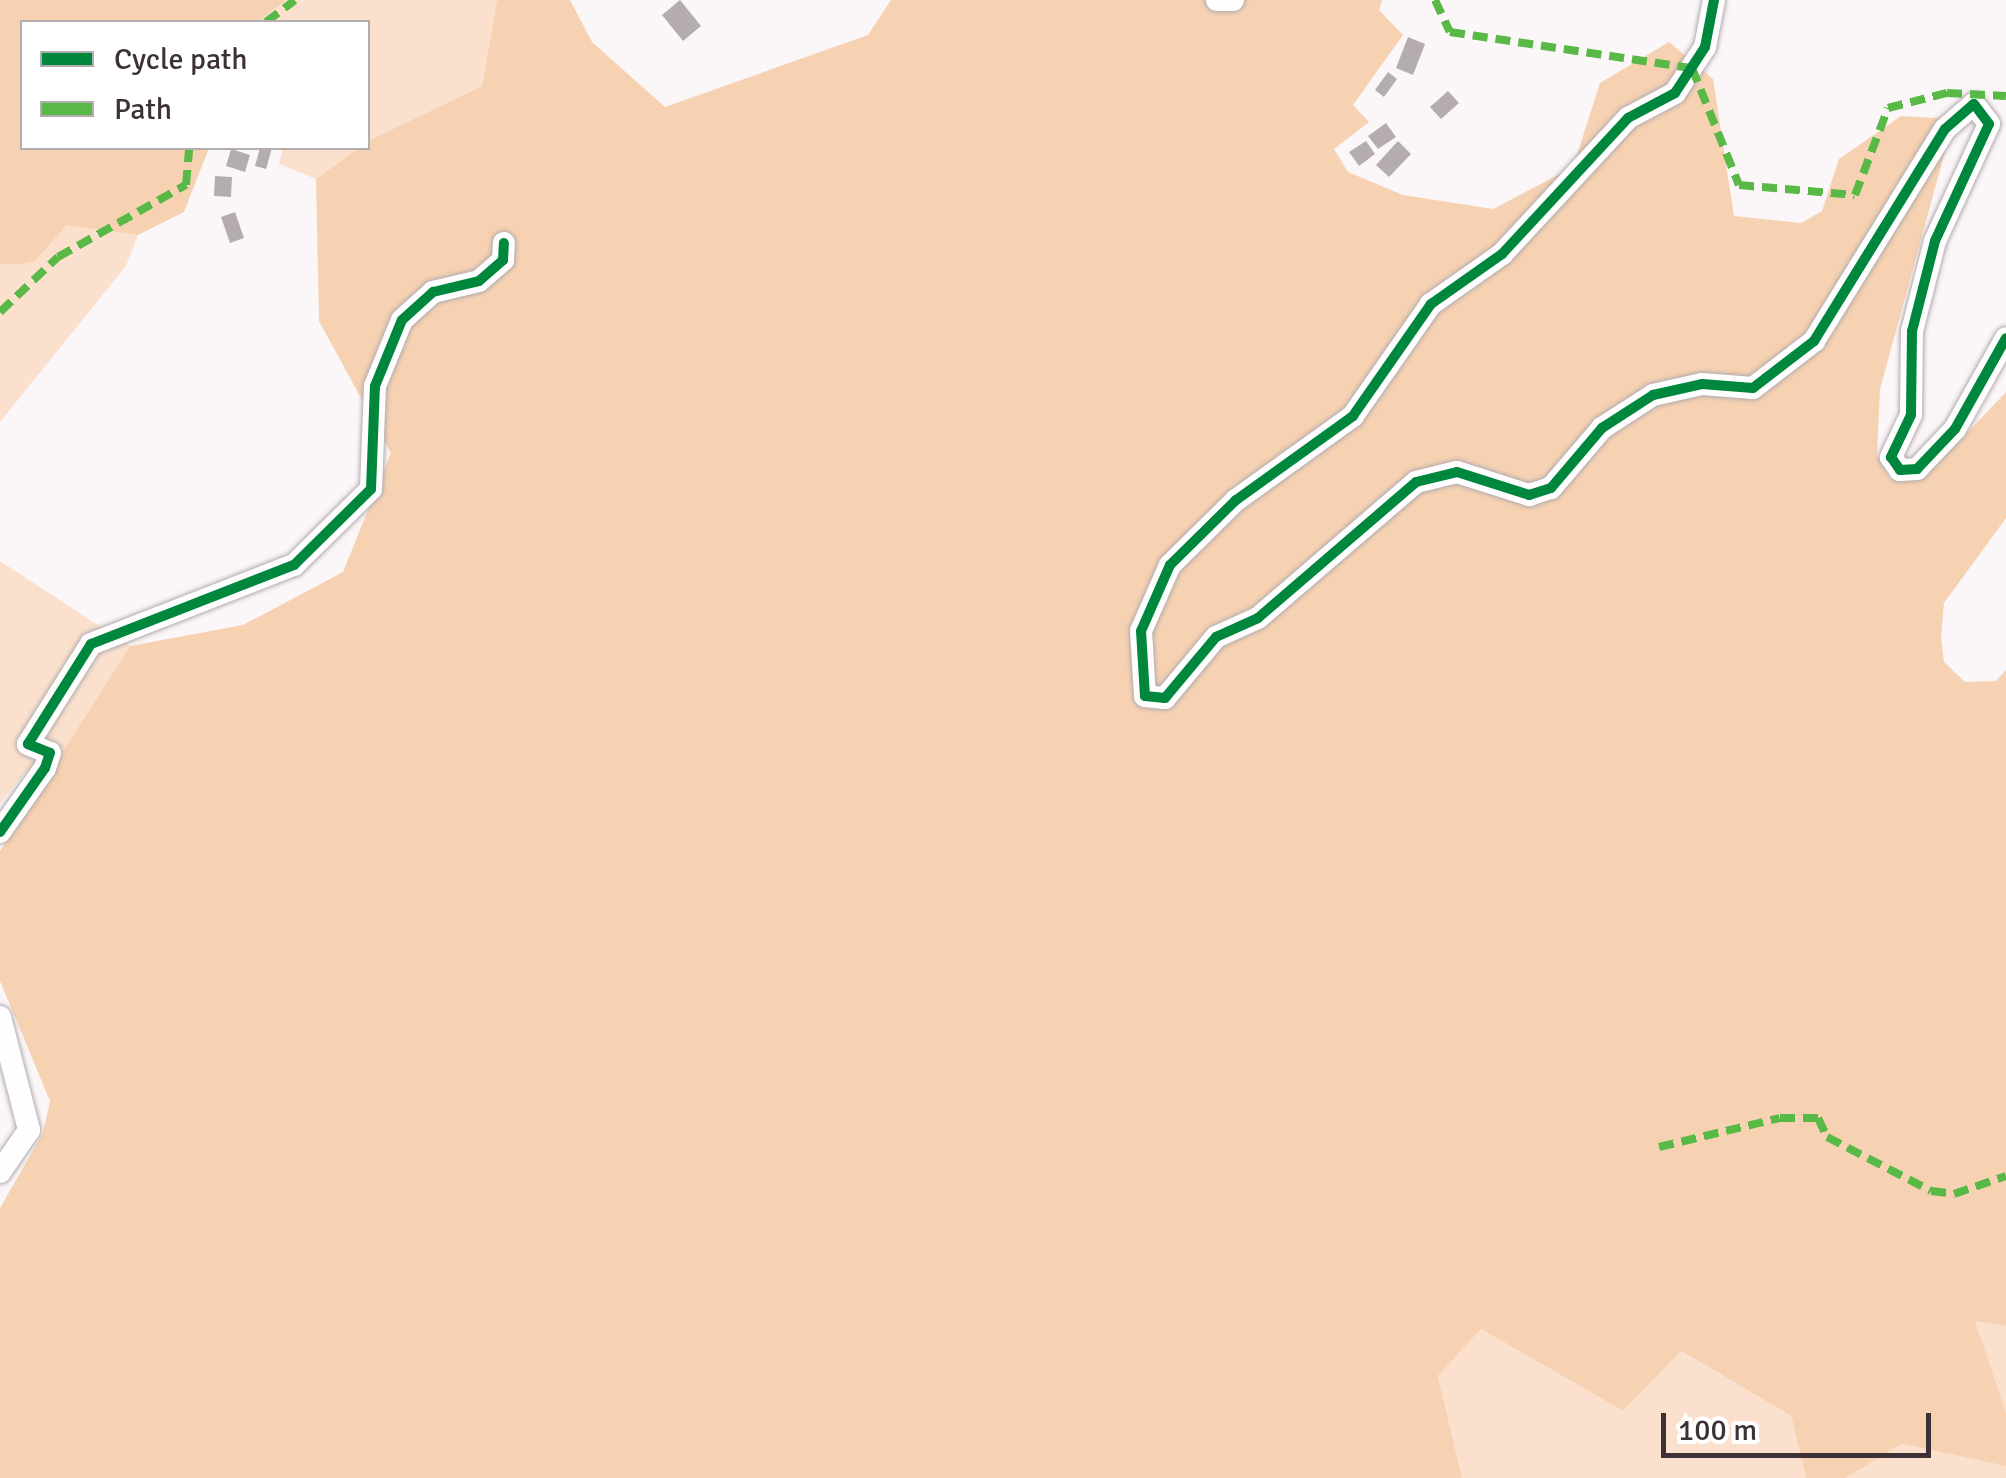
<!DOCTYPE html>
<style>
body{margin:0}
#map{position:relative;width:2006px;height:1478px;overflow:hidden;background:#fbf6f8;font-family:Signika,sans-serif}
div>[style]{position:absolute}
.green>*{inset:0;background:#fbe1cd}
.forest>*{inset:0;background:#f7d2b2}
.building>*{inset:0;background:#b5adad}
.roads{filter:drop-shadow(0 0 2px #b3abae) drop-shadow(0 0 2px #b3abae)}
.minor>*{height:22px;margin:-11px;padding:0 11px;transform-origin:11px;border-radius:11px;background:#fefefe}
.quiet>*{height:8px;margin-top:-4px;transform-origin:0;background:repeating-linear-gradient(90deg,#58b947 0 15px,transparent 0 23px)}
.cycleway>*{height:10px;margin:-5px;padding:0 5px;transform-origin:5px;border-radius:5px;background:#00873e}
span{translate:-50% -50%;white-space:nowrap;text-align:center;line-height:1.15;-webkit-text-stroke:10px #fff;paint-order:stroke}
.legend{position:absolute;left:20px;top:20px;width:350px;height:130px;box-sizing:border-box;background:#fff;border:2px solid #b2adaf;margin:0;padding:12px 18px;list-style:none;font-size:30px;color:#3e3136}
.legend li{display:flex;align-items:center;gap:20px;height:50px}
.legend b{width:50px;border:2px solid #b2adaf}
.scale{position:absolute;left:1661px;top:1413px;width:270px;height:45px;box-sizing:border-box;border:5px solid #3e3136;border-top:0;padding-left:12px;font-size:30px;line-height:35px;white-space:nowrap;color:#3e3136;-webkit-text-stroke:8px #fff;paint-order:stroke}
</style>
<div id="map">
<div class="green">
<i style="clip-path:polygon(286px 0,497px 0,482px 86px,368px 141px,368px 22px,258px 22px)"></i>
<i style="clip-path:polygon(283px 148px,359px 148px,316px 179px,279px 164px)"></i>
<i style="clip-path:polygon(81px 223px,138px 235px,126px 266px,0 422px,0 264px,35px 261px,67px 225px)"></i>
<i style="clip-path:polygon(0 561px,130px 646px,55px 767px,28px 769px,0 803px)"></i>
<i style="clip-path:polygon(1974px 1320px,2006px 1326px,2006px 1413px)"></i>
<i style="clip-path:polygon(1481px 1329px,1623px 1411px,1680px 1351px,1791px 1416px,1806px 1478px,1462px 1478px,1438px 1376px)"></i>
<i style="clip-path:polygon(1902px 1444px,2006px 1466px,2006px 1478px,1846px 1478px)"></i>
</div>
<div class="forest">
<i style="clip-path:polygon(0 0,286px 0,258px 22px,22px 22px,22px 148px,209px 148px,184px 212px,138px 235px,67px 225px,35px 261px,20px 264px,0 264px)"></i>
<i style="clip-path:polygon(497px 0,570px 0,592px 42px,665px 107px,868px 35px,891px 0,1382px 0,1379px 10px,1403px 35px,1353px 105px,1369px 122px,1334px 149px,1348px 172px,1403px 195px,1493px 209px,1573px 167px,1600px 83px,1669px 42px,1713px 79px,1734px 216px,1801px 223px,1822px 211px,1839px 159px,1901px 116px,1954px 119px,1880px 389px,1877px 455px,1890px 479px,1926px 476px,2006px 392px,2006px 518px,1944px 603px,1941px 637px,1944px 662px,1965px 682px,1996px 681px,2006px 670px,2006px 1326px,1975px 1321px,2006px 1413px,2006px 1466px,1902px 1444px,1846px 1478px,1806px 1478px,1791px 1416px,1681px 1351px,1623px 1411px,1481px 1329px,1438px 1376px,1462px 1478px,0 1478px,0 1208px,43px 1133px,50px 1101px,0 981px,0 851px,130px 646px,243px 625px,343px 572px,391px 453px,319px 321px,316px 179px,368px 141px,482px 86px)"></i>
</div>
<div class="building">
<i style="clip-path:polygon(680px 0,701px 26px,683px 41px,662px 15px)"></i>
<i style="clip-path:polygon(1408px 37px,1425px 44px,1413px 75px,1396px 68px)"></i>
<i style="clip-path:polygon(1388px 72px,1397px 79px,1384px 97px,1375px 90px)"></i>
<i style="clip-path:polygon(1448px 91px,1459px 103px,1441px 119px,1430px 107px)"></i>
<i style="clip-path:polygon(1386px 123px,1396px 137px,1378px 149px,1368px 136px)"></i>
<i style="clip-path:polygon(1366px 141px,1375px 154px,1359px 166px,1349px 152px)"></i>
<i style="clip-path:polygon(1398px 141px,1411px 154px,1389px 177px,1376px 165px)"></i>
<i style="clip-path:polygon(260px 148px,272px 148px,266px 169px,255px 166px)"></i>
<i style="clip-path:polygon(231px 149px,250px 155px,245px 172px,226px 166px)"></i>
<i style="clip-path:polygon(215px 176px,232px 177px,231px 197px,214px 196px)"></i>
<i style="clip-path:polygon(235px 212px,244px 238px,230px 243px,221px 217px)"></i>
</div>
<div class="roads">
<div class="minor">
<i style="left:1217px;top:0;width:16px"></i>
<i style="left:1714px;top:0;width:48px;rotate:100.8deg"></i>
<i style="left:1705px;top:47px;width:55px;rotate:123.1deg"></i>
<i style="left:1675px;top:93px;width:53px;rotate:152deg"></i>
<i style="left:1628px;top:118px;width:185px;rotate:132.8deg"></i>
<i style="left:1502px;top:254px;width:87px;rotate:144.8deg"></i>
<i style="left:1431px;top:304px;width:136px;rotate:124.9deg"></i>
<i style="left:1353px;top:416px;width:144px;rotate:144.3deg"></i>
<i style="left:1236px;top:500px;width:93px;rotate:135.4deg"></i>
<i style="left:1170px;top:565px;width:72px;rotate:113.7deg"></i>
<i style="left:1141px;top:631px;width:65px;rotate:86.5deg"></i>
<i style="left:1145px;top:696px;width:20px;rotate:6deg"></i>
<i style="left:1165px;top:698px;width:80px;rotate:-50.1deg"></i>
<i style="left:1216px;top:637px;width:46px;rotate:-24.3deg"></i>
<i style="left:1258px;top:618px;width:208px;rotate:-40.7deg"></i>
<i style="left:1416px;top:482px;width:42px;rotate:-13.7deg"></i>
<i style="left:1457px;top:472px;width:76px;rotate:17.7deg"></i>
<i style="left:1529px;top:495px;width:23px;rotate:-18deg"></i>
<i style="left:1551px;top:488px;width:79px;rotate:-49.6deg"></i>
<i style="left:1602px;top:428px;width:61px;rotate:-32.9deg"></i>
<i style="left:1653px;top:395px;width:50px;rotate:-12.7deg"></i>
<i style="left:1702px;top:384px;width:51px;rotate:4.5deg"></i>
<i style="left:1753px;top:388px;width:77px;rotate:-37.6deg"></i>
<i style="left:1814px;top:341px;width:249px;rotate:-58.3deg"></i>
<i style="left:1945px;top:129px;width:38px;rotate:-41deg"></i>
<i style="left:1974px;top:104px;width:25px;rotate:53deg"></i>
<i style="left:1989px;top:124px;width:129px;rotate:114.8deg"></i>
<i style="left:1935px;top:241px;width:93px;rotate:104.3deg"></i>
<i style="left:1912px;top:331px;width:84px;rotate:90.7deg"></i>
<i style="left:1911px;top:415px;width:47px;rotate:115.5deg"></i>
<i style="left:1891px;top:457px;width:16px;rotate:55deg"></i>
<i style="left:1900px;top:470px;width:17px;rotate:-3deg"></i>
<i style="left:1917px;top:469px;width:55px;rotate:-46.5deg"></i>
<i style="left:1955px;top:429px;width:104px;rotate:-60.7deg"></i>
<i style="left:0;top:832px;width:78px;rotate:-54.9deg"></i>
<i style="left:45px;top:768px;width:16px;rotate:-72deg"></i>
<i style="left:50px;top:753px;width:24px;rotate:-158deg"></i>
<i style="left:28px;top:744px;width:118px;rotate:-57.8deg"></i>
<i style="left:91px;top:644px;width:218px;rotate:-21.3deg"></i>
<i style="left:294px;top:565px;width:108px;rotate:-44.6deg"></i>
<i style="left:371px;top:489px;width:103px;rotate:-87.8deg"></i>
<i style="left:375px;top:386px;width:71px;rotate:-67.8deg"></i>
<i style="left:402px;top:320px;width:42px;rotate:-42.1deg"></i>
<i style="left:433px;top:292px;width:47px;rotate:-13.4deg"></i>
<i style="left:479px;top:281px;width:32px;rotate:-41deg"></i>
<i style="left:503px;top:260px;width:17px;rotate:-87deg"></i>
<i style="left:0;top:1017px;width:117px;rotate:75.6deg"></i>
<i style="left:29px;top:1130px;width:51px;rotate:124.6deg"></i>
</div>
</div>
<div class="quiet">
<i style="left:1435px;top:0;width:35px;rotate:65deg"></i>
<i style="left:1450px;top:32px;width:245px;rotate:8.5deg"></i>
<i style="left:1692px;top:68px;width:126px;rotate:68.1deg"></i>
<i style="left:1739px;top:185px;width:116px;rotate:4.9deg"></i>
<i style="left:1855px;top:195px;width:93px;rotate:-69.2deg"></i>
<i style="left:1888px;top:108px;width:61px;rotate:-14.3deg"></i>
<i style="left:1947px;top:93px;width:59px;rotate:2.9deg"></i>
<i style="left:266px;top:22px;width:36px;rotate:-37deg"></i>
<i style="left:0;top:312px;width:80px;rotate:-43.5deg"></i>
<i style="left:58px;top:257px;width:147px;rotate:-29.4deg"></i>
<i style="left:186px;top:185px;width:37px;rotate:-85deg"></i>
<i style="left:1659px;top:1147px;width:124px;rotate:-13.5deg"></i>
<i style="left:1780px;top:1118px;width:38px"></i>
<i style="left:1818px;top:1118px;width:21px;rotate:65deg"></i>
<i style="left:1827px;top:1137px;width:117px;rotate:27.4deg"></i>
<i style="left:1931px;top:1191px;width:23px;rotate:7deg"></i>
<i style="left:1954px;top:1194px;width:55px;rotate:-19.1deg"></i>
</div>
<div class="cycleway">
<i style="left:1714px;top:0;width:48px;rotate:100.8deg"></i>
<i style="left:1705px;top:47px;width:55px;rotate:123.1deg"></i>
<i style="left:1675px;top:93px;width:53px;rotate:152deg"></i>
<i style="left:1628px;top:118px;width:185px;rotate:132.8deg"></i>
<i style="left:1502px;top:254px;width:87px;rotate:144.8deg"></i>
<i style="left:1431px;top:304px;width:136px;rotate:124.9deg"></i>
<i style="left:1353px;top:416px;width:144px;rotate:144.3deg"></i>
<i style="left:1236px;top:500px;width:93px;rotate:135.4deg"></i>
<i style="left:1170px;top:565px;width:72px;rotate:113.7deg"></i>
<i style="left:1141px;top:631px;width:65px;rotate:86.5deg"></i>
<i style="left:1145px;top:696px;width:20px;rotate:6deg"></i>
<i style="left:1165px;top:698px;width:80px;rotate:-50.1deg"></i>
<i style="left:1216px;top:637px;width:46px;rotate:-24.3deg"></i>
<i style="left:1258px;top:618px;width:208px;rotate:-40.7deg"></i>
<i style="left:1416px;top:482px;width:42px;rotate:-13.7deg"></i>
<i style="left:1457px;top:472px;width:76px;rotate:17.7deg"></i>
<i style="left:1529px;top:495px;width:23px;rotate:-18deg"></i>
<i style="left:1551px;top:488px;width:79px;rotate:-49.6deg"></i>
<i style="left:1602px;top:428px;width:61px;rotate:-32.9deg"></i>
<i style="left:1653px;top:395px;width:50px;rotate:-12.7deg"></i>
<i style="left:1702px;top:384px;width:51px;rotate:4.5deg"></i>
<i style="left:1753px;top:388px;width:77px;rotate:-37.6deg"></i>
<i style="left:1814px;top:341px;width:249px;rotate:-58.3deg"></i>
<i style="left:1945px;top:129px;width:38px;rotate:-41deg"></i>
<i style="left:1974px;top:104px;width:25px;rotate:53deg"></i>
<i style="left:1989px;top:124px;width:129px;rotate:114.8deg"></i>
<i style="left:1935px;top:241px;width:93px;rotate:104.3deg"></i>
<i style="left:1912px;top:331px;width:84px;rotate:90.7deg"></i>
<i style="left:1911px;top:415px;width:47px;rotate:115.5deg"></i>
<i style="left:1891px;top:457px;width:16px;rotate:55deg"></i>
<i style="left:1900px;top:470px;width:17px;rotate:-3deg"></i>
<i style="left:1917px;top:469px;width:55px;rotate:-46.5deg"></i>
<i style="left:1955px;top:429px;width:104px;rotate:-60.7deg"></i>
<i style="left:0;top:832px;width:78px;rotate:-54.9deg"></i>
<i style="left:45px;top:768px;width:16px;rotate:-72deg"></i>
<i style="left:50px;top:753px;width:24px;rotate:-158deg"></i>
<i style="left:28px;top:744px;width:118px;rotate:-57.8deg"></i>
<i style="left:91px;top:644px;width:218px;rotate:-21.3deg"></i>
<i style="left:294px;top:565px;width:108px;rotate:-44.6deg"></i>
<i style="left:371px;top:489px;width:103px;rotate:-87.8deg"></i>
<i style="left:375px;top:386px;width:71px;rotate:-67.8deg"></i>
<i style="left:402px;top:320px;width:42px;rotate:-42.1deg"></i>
<i style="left:433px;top:292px;width:47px;rotate:-13.4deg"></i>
<i style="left:479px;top:281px;width:32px;rotate:-41deg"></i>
<i style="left:503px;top:260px;width:17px;rotate:-87deg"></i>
</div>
<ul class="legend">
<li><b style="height:12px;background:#00873e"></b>Cycle path</li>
<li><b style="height:12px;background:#58b947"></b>Path</li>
</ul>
<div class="scale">100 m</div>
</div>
